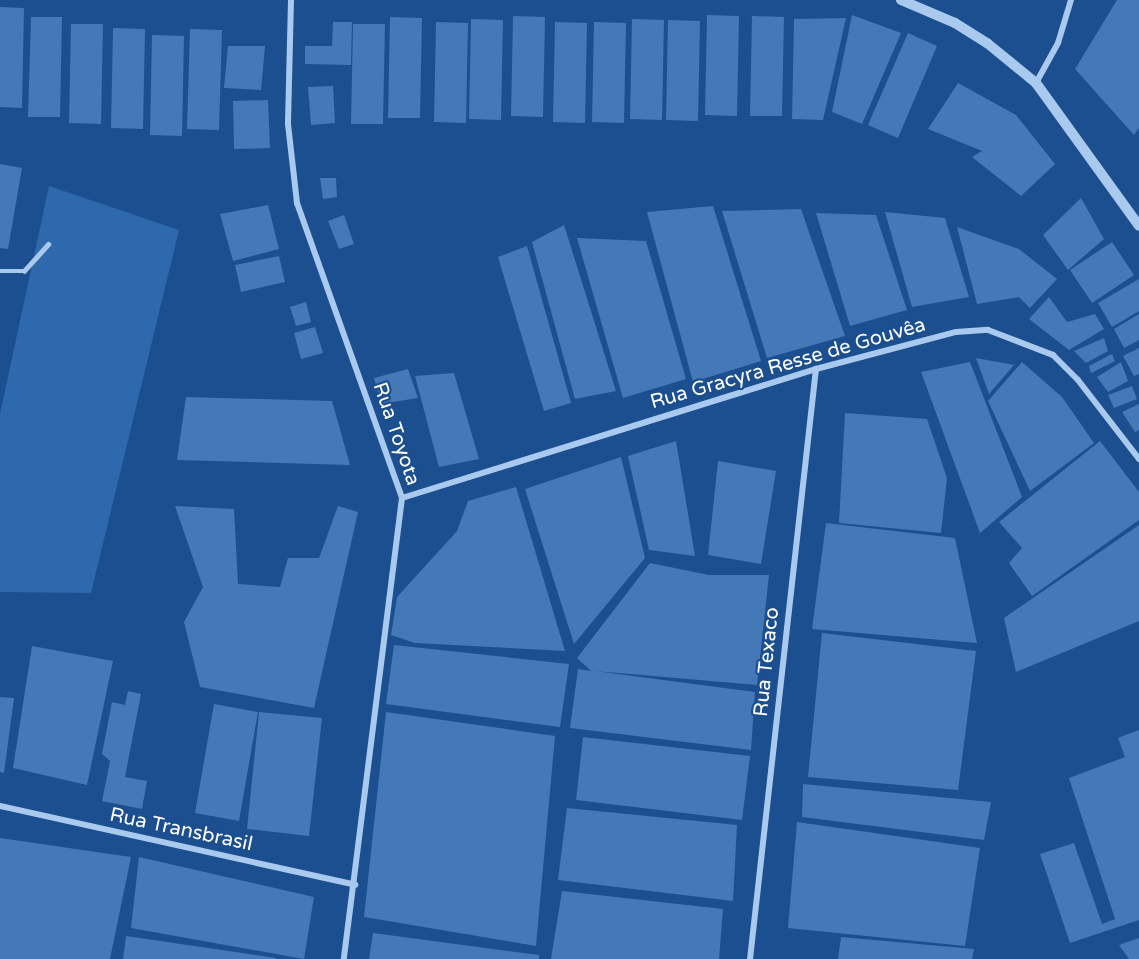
<!DOCTYPE html>
<meta charset="utf-8">
<style>
body{margin:0}
#map{position:relative;width:1139px;height:959px;overflow:hidden;background:#1b4f8f;font-family:"Varela Round",sans-serif}
div>[style]{position:absolute}
.green>*{inset:0;background:#2e69ad}
.building>*{inset:0;background:#4478b7}
.service>*{height:4.5px;margin:-2.25px;padding:0 2.25px;transform-origin:2.25px;border-radius:2.25px;background:#a9c9ee}
.minor>*{height:6px;margin:-3px;padding:0 3px;transform-origin:3px;border-radius:3px;background:#a9c9ee}
.tertiary>*{height:10px;margin:-5px;padding:0 5px;transform-origin:5px;border-radius:5px;background:#a9c9ee}
span{translate:-50% -50%;white-space:nowrap;text-align:center;line-height:1.15;-webkit-text-stroke:4.5px #1b4f8f;paint-order:stroke}
.street-label{font-size:20px;color:#fff}
</style>
<div id="map">
<div class="green">
<i style="clip-path:polygon(49px 186px,179px 230px,91px 593px,0 592px,0 414px)"></i>
</div>
<div class="building">
<i style="clip-path:polygon(1117px 0,1139px 0,1139px 128px,1134px 135px,1075px 69px)"></i>
<i style="clip-path:polygon(0 7px,24px 8px,22px 108px,0 107px)"></i>
<i style="clip-path:polygon(707px 15px,739px 16px,737px 116px,705px 115px)"></i>
<i style="clip-path:polygon(852px 15px,901px 33px,862px 124px,832px 112px)"></i>
<i style="clip-path:polygon(513px 16px,545px 17px,543px 117px,511px 116px)"></i>
<i style="clip-path:polygon(752px 16px,784px 17px,782px 116px,750px 116px)"></i>
<i style="clip-path:polygon(31px 17px,62px 17px,60px 117px,28px 117px)"></i>
<i style="clip-path:polygon(390px 17px,422px 18px,420px 118px,388px 118px)"></i>
<i style="clip-path:polygon(846px 18px,823px 120px,792px 119px,794px 19px)"></i>
<i style="clip-path:polygon(471px 19px,503px 20px,501px 120px,469px 119px)"></i>
<i style="clip-path:polygon(632px 19px,664px 20px,662px 120px,630px 119px)"></i>
<i style="clip-path:polygon(668px 20px,700px 21px,698px 121px,666px 120px)"></i>
<i style="clip-path:polygon(333px 22px,352px 22px,351px 65px,305px 64px,305px 46px,332px 46px)"></i>
<i style="clip-path:polygon(436px 22px,468px 23px,466px 123px,434px 122px)"></i>
<i style="clip-path:polygon(555px 22px,587px 23px,585px 123px,553px 122px)"></i>
<i style="clip-path:polygon(594px 22px,626px 23px,624px 123px,592px 122px)"></i>
<i style="clip-path:polygon(71px 24px,103px 24px,101px 124px,69px 123px)"></i>
<i style="clip-path:polygon(353px 24px,385px 24px,383px 124px,351px 124px)"></i>
<i style="clip-path:polygon(113px 28px,145px 29px,143px 129px,111px 128px)"></i>
<i style="clip-path:polygon(190px 29px,222px 30px,219px 130px,187px 129px)"></i>
<i style="clip-path:polygon(908px 33px,937px 46px,898px 138px,868px 125px)"></i>
<i style="clip-path:polygon(152px 35px,184px 36px,182px 136px,150px 135px)"></i>
<i style="clip-path:polygon(228px 46px,265px 46px,261px 90px,224px 88px)"></i>
<i style="clip-path:polygon(958px 83px,1016px 115px,1055px 164px,1021px 196px,972px 157px,982px 151px,928px 129px)"></i>
<i style="clip-path:polygon(333px 86px,335px 123px,311px 125px,308px 87px)"></i>
<i style="clip-path:polygon(268px 100px,270px 148px,234px 149px,233px 101px)"></i>
<i style="clip-path:polygon(0 164px,22px 168px,8px 249px,0 248px)"></i>
<i style="clip-path:polygon(320px 178px,336px 178px,337px 197px,323px 199px)"></i>
<i style="clip-path:polygon(1081px 198px,1104px 239px,1068px 270px,1043px 235px)"></i>
<i style="clip-path:polygon(268px 205px,279px 249px,233px 261px,220px 214px)"></i>
<i style="clip-path:polygon(713px 206px,761px 361px,693px 382px,647px 212px)"></i>
<i style="clip-path:polygon(801px 209px,845px 336px,767px 358px,722px 211px)"></i>
<i style="clip-path:polygon(885px 212px,945px 218px,969px 297px,912px 307px)"></i>
<i style="clip-path:polygon(816px 213px,876px 215px,907px 310px,850px 326px)"></i>
<i style="clip-path:polygon(344px 215px,354px 244px,339px 249px,328px 221px)"></i>
<i style="clip-path:polygon(564px 225px,616px 391px,575px 399px,532px 242px)"></i>
<i style="clip-path:polygon(957px 227px,1019px 249px,1057px 279px,1030px 308px,1019px 297px,977px 304px)"></i>
<i style="clip-path:polygon(577px 238px,646px 241px,686px 379px,623px 398px)"></i>
<i style="clip-path:polygon(1112px 242px,1134px 275px,1092px 303px,1070px 270px)"></i>
<i style="clip-path:polygon(527px 246px,571px 403px,544px 411px,498px 257px)"></i>
<i style="clip-path:polygon(279px 256px,285px 282px,241px 292px,235px 265px)"></i>
<i style="clip-path:polygon(1139px 279px,1139px 311px,1112px 327px,1098px 303px)"></i>
<i style="clip-path:polygon(1049px 297px,1067px 322px,1095px 314px,1104px 329px,1069px 350px,1029px 319px)"></i>
<i style="clip-path:polygon(306px 302px,311px 322px,296px 326px,290px 307px)"></i>
<i style="clip-path:polygon(1139px 314px,1139px 340px,1124px 348px,1114px 329px)"></i>
<i style="clip-path:polygon(315px 327px,323px 353px,301px 359px,294px 333px)"></i>
<i style="clip-path:polygon(1104px 338px,1108px 351px,1086px 363px,1074px 351px)"></i>
<i style="clip-path:polygon(1139px 348px,1139px 374px,1134px 376px,1123px 356px)"></i>
<i style="clip-path:polygon(1112px 354px,1115px 361px,1091px 373px,1089px 366px)"></i>
<i style="clip-path:polygon(976px 358px,1014px 365px,989px 394px)"></i>
<i style="clip-path:polygon(970px 362px,1022px 497px,980px 533px,921px 372px)"></i>
<i style="clip-path:polygon(1022px 362px,1062px 397px,1094px 443px,1030px 491px,988px 401px)"></i>
<i style="clip-path:polygon(1121px 362px,1128px 381px,1108px 392px,1097px 377px)"></i>
<i style="clip-path:polygon(408px 369px,418px 398px,381px 404px,374px 378px)"></i>
<i style="clip-path:polygon(454px 373px,479px 459px,439px 467px,415px 376px)"></i>
<i style="clip-path:polygon(1132px 386px,1137px 399px,1114px 408px,1108px 395px)"></i>
<i style="clip-path:polygon(186px 397px,332px 401px,350px 465px,177px 460px)"></i>
<i style="clip-path:polygon(1139px 404px,1139px 430px,1135px 432px,1122px 412px)"></i>
<i style="clip-path:polygon(845px 413px,927px 419px,947px 478px,941px 533px,839px 523px)"></i>
<i style="clip-path:polygon(676px 441px,695px 556px,649px 550px,628px 456px)"></i>
<i style="clip-path:polygon(1100px 441px,1139px 492px,1139px 520px,1032px 596px,1009px 563px,1022px 548px,999px 522px)"></i>
<i style="clip-path:polygon(621px 457px,645px 558px,574px 644px,525px 489px)"></i>
<i style="clip-path:polygon(718px 461px,776px 471px,761px 564px,708px 555px)"></i>
<i style="clip-path:polygon(516px 487px,565px 651px,415px 643px,391px 635px,397px 597px,457px 531px,468px 501px)"></i>
<i style="clip-path:polygon(175px 506px,234px 509px,238px 584px,280px 587px,288px 558px,319px 558px,338px 506px,358px 512px,314px 708px,200px 687px,184px 622px,203px 587px)"></i>
<i style="clip-path:polygon(826px 523px,955px 538px,977px 643px,812px 629px)"></i>
<i style="clip-path:polygon(1139px 525px,1139px 621px,1016px 672px,1004px 618px)"></i>
<i style="clip-path:polygon(650px 563px,709px 575px,769px 575px,757px 685px,595px 671px,755px 692px,751px 750px,570px 728px,578px 669px,591px 671px,577px 658px)"></i>
<i style="clip-path:polygon(822px 633px,976px 651px,958px 790px,808px 777px)"></i>
<i style="clip-path:polygon(394px 645px,569px 664px,560px 727px,386px 704px)"></i>
<i style="clip-path:polygon(32px 646px,113px 661px,87px 785px,13px 768px)"></i>
<i style="clip-path:polygon(128px 691px,141px 694px,125px 777px,147px 781px,142px 809px,102px 801px,110px 761px,102px 754px,112px 702px,125px 705px)"></i>
<i style="clip-path:polygon(0 697px,14px 698px,4px 773px,0 772px)"></i>
<i style="clip-path:polygon(214px 704px,258px 712px,239px 821px,195px 813px)"></i>
<i style="clip-path:polygon(259px 712px,322px 718px,309px 836px,247px 829px)"></i>
<i style="clip-path:polygon(386px 712px,555px 736px,536px 946px,364px 917px)"></i>
<i style="clip-path:polygon(1139px 730px,1139px 920px,1070px 943px,1040px 854px,1074px 843px,1102px 924px,1115px 919px,1069px 778px,1125px 757px,1118px 738px)"></i>
<i style="clip-path:polygon(583px 737px,750px 756px,742px 820px,576px 800px)"></i>
<i style="clip-path:polygon(803px 784px,991px 802px,984px 840px,802px 817px)"></i>
<i style="clip-path:polygon(567px 808px,737px 825px,733px 901px,558px 880px)"></i>
<i style="clip-path:polygon(797px 822px,980px 848px,965px 946px,788px 928px)"></i>
<i style="clip-path:polygon(0 838px,131px 857px,110px 959px,0 959px)"></i>
<i style="clip-path:polygon(139px 857px,314px 897px,304px 959px,131px 928px)"></i>
<i style="clip-path:polygon(562px 891px,723px 909px,719px 959px,551px 959px)"></i>
<i style="clip-path:polygon(373px 933px,539px 955px,539px 959px,369px 959px)"></i>
<i style="clip-path:polygon(126px 936px,276px 958px,276px 959px,123px 959px)"></i>
<i style="clip-path:polygon(841px 937px,974px 949px,972px 959px,838px 959px)"></i>
<i style="clip-path:polygon(1139px 938px,1139px 959px,1129px 959px,1119px 945px)"></i>
</div>
<div class="service">
<i style="left:0;top:271px;width:24px"></i>
<i style="left:24px;top:271px;width:36px;rotate:-48deg"></i>
</div>
<div class="minor">
<i style="left:291px;top:0;width:124px;rotate:91.4deg"></i>
<i style="left:288px;top:124px;width:80px;rotate:83.5deg"></i>
<i style="left:297px;top:203px;width:313px;rotate:70.4deg"></i>
<i style="left:402px;top:498px;width:465px;rotate:97.2deg"></i>
<i style="left:1036px;top:83px;width:46px;rotate:-61.2deg"></i>
<i style="left:1058px;top:43px;width:45px;rotate:-73.2deg"></i>
<i style="left:402px;top:498px;width:434px;rotate:-17.3deg"></i>
<i style="left:816px;top:369px;width:145px;rotate:-14.8deg"></i>
<i style="left:956px;top:332px;width:32px;rotate:-4deg"></i>
<i style="left:988px;top:330px;width:70px;rotate:21deg"></i>
<i style="left:1053px;top:355px;width:35px;rotate:45deg"></i>
<i style="left:1078px;top:380px;width:100px;rotate:52.3deg"></i>
<i style="left:0;top:806px;width:364px;rotate:12.5deg"></i>
<i style="left:750px;top:959px;width:594px;rotate:-83.62deg"></i>
</div>
<div class="tertiary">
<i style="left:901px;top:0;width:59px;rotate:23.1deg"></i>
<i style="left:955px;top:23px;width:38px;rotate:32deg"></i>
<i style="left:987px;top:43px;width:63px;rotate:39.2deg"></i>
<i style="left:1036px;top:83px;width:176px;rotate:54.2deg"></i>
</div>
<div class="street-label">
<span style="left:788px;top:364px;rotate:-16deg">Rua Gracyra Resse de Gouvêa</span>
<span style="left:396px;top:434px;rotate:71deg">Rua Toyota</span>
<span style="left:767px;top:662px;rotate:-84deg">Rua Texaco</span>
<span style="left:181px;top:830px;rotate:12deg">Rua Transbrasil</span>
</div>
</div>
